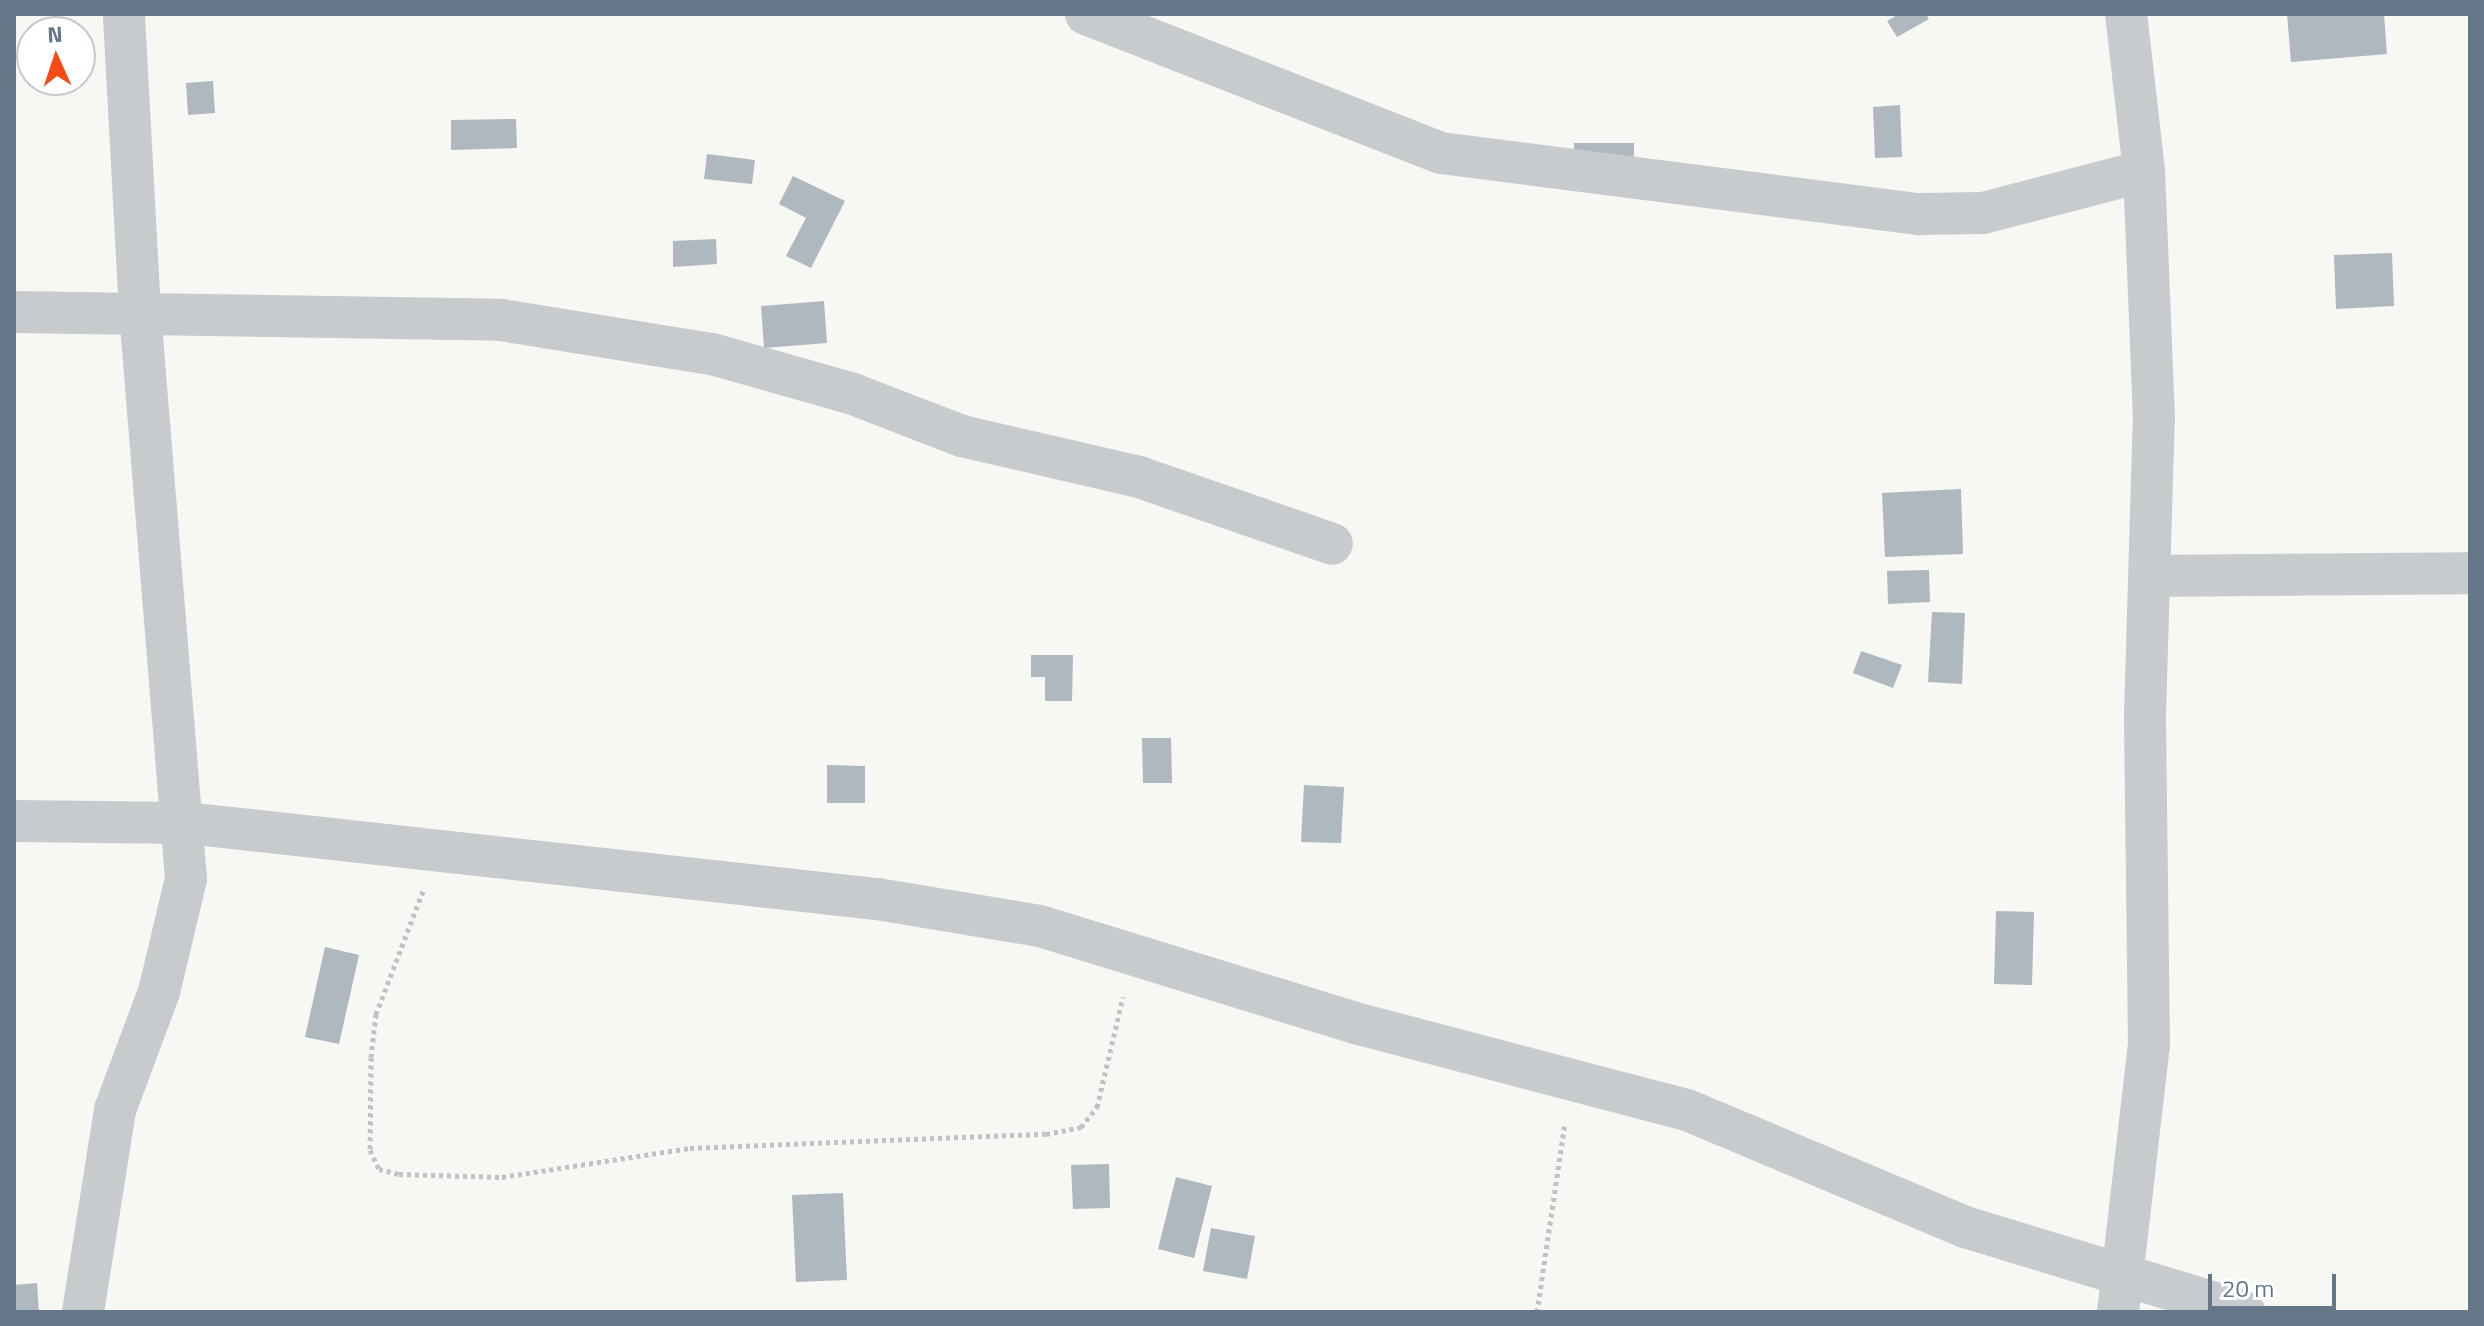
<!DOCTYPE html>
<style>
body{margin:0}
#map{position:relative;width:2484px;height:1326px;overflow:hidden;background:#f7f7f4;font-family:"Titillium Web",sans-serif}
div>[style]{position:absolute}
.building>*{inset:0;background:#afb8be}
.path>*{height:5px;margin-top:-2.5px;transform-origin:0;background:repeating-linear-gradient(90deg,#c0c3c5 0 4px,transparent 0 8px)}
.minor>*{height:42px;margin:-21px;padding:0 21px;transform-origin:21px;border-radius:21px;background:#c7cbce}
span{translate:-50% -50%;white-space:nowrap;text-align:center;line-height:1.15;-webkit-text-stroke:8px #fff;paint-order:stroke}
.frame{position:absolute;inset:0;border:16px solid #637788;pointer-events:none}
.north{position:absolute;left:16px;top:16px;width:80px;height:80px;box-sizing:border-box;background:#fff;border:2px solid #c1c9cf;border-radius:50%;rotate:357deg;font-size:22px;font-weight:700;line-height:32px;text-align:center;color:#637788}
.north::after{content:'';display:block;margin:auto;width:28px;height:36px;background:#f64b15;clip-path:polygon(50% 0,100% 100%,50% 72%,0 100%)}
.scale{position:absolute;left:2208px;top:1274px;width:128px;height:36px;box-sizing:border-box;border:4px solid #637788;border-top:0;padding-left:10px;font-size:24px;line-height:28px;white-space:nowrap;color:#637788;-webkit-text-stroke:6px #fff;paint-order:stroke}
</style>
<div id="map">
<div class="building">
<i style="clip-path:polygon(1899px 14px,1926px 14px,1929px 19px,1897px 37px,1887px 21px)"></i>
<i style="clip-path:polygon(2287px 14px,2384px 14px,2387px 54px,2291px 62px)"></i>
<i style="clip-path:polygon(213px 81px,215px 113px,188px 115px,186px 83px)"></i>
<i style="clip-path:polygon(1900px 105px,1902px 157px,1875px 158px,1873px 107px)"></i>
<i style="clip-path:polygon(516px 119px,517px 148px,451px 150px,451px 120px)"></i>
<i style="clip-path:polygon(1574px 143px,1634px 143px,1634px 171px,1574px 171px)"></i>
<i style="clip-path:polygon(707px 154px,755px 160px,752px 184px,704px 179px)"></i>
<i style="clip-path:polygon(793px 176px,845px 201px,811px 268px,786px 256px,806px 218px,779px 204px)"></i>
<i style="clip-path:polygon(716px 239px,717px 264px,673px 267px,673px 241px)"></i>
<i style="clip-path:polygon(2392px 253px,2394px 306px,2336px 309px,2334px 255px)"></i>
<i style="clip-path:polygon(824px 301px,827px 343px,764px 348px,761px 306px)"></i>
<i style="clip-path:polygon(1961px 489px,1963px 554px,1885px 557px,1882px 493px)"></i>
<i style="clip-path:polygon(1929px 570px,1930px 602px,1888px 604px,1887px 571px)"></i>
<i style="clip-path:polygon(1932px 612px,1965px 613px,1962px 684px,1928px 682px)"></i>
<i style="clip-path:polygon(1861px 651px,1902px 665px,1893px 688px,1853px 673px)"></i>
<i style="clip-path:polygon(1031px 655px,1073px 655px,1072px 701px,1045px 701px,1045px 677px,1031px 677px)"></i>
<i style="clip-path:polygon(1142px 738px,1171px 738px,1172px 783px,1143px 783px)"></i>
<i style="clip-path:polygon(827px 765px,865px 766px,865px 803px,827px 803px)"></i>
<i style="clip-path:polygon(1304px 785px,1344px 787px,1341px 843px,1301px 842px)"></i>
<i style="clip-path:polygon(1996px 911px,2034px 912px,2032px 985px,1994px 984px)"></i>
<i style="clip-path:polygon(325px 947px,359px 955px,339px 1044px,305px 1037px)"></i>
<i style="clip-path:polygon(1109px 1164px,1110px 1208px,1073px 1209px,1071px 1165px)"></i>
<i style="clip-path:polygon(1176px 1177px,1212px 1186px,1194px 1258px,1158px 1249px)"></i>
<i style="clip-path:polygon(843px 1193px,847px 1280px,796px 1282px,792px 1195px)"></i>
<i style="clip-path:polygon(1211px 1228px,1255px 1236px,1247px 1279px,1203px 1271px)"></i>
<i style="clip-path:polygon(37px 1283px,39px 1312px,14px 1312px,14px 1285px)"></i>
</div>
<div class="path">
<i style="left:423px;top:891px;width:132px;rotate:110.9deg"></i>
<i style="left:376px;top:1014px;width:43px;rotate:96.6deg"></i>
<i style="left:371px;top:1057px;width:93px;rotate:90.6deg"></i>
<i style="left:370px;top:1150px;width:21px;rotate:65deg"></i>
<i style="left:379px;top:1169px;width:21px;rotate:14deg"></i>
<i style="left:399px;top:1174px;width:103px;rotate:1.7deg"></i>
<i style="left:502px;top:1177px;width:190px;rotate:-8.8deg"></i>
<i style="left:690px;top:1148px;width:356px;rotate:-2.3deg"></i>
<i style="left:1046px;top:1134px;width:36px;rotate:-11deg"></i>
<i style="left:1081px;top:1127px;width:26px;rotate:-51deg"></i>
<i style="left:1097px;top:1107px;width:113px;rotate:-76.7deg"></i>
<i style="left:1537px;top:1312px;width:192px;rotate:-81.6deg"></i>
</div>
<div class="minor">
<i style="left:1086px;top:14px;width:381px;rotate:21.4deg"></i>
<i style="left:1441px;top:153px;width:482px;rotate:7.3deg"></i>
<i style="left:1919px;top:214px;width:64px;rotate:-0.9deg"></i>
<i style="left:1983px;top:213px;width:166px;rotate:-14.6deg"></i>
<i style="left:14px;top:312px;width:487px;rotate:0.9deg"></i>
<i style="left:501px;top:320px;width:214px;rotate:9.2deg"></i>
<i style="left:712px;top:354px;width:147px;rotate:15.8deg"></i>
<i style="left:853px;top:394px;width:117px;rotate:21.1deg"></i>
<i style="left:962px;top:436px;width:182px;rotate:13deg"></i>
<i style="left:1139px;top:477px;width:204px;rotate:19.1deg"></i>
<i style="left:2150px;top:576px;width:320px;rotate:-0.5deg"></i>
<i style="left:14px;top:821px;width:172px;rotate:0.7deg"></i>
<i style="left:186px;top:823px;width:695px;rotate:6.28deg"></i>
<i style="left:877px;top:899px;width:165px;rotate:9.4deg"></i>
<i style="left:1040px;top:926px;width:330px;rotate:17.1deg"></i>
<i style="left:1355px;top:1023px;width:343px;rotate:14.7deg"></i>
<i style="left:1687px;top:1110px;width:302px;rotate:22.8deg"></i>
<i style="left:1965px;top:1227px;width:292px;rotate:16.9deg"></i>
<i style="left:83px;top:1312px;width:205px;rotate:-81deg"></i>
<i style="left:115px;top:1110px;width:126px;rotate:-69.6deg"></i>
<i style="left:159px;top:992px;width:116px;rotate:-76.6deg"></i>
<i style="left:186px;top:879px;width:569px;rotate:-94.64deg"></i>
<i style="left:140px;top:312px;width:298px;rotate:-93.1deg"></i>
<i style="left:2118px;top:1312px;width:268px;rotate:-83.4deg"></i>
<i style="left:2149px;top:1046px;width:331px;rotate:-90.7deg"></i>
<i style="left:2145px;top:715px;width:296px;rotate:-88.3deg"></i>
<i style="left:2154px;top:419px;width:248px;rotate:-92.3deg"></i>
<i style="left:2144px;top:171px;width:158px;rotate:-96.5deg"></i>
</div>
<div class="frame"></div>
<div class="north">N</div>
<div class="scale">20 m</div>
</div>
